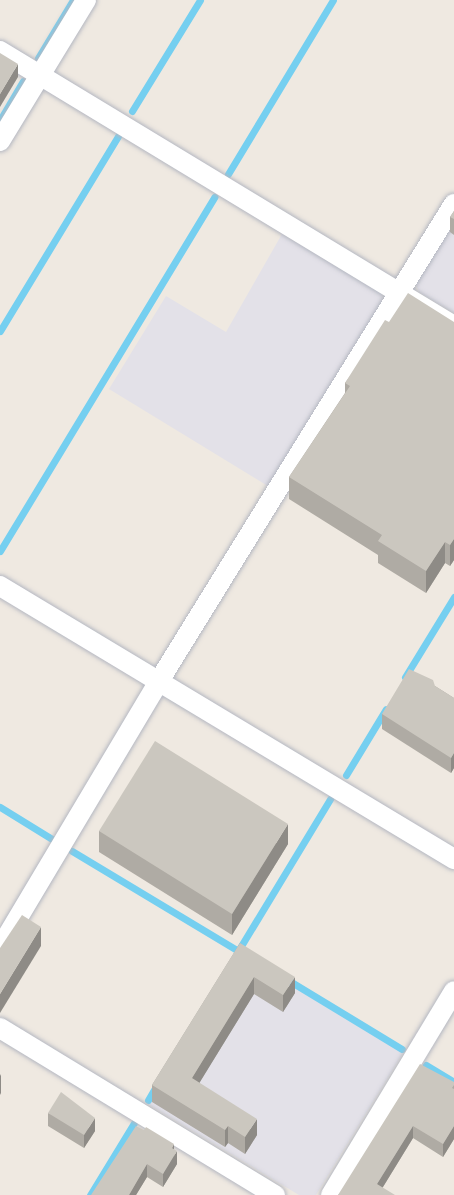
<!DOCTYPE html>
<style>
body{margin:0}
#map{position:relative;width:454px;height:1195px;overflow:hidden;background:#efe9e1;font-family:Signika,sans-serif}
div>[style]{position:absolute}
.industrial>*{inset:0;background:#e3e1e8}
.stream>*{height:7px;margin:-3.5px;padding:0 3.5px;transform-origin:3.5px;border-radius:3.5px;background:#75cff0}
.roads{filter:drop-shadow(0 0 2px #b4b7c1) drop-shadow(0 0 2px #b4b7c1)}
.street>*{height:20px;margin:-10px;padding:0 10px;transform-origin:10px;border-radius:10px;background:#fff}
.wall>*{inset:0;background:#afaba4}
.shaded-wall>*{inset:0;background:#8e8b86}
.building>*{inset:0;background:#cbc7bf}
span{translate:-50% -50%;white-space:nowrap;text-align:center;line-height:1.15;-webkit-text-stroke:6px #fff;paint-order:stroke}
</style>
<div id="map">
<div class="industrial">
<i style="clip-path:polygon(454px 219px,454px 313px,419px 292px,415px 282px)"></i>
<i style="clip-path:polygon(282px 234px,381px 293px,384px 304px,271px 488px,109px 389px,166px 296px,226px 332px)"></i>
<i style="clip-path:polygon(238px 954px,403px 1053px,316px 1195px,299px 1195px,148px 1104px)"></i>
</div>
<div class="stream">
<i style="left:38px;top:58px;width:68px;rotate:-58.9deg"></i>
<i style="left:132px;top:111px;width:130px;rotate:-58.5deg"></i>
<i style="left:0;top:120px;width:45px;rotate:-59.5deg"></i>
<i style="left:228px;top:174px;width:203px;rotate:-58.9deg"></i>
<i style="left:0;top:331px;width:228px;rotate:-58.8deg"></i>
<i style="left:0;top:551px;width:414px;rotate:-58.8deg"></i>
<i style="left:405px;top:677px;width:94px;rotate:-58.5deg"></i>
<i style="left:346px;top:775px;width:77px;rotate:-58.8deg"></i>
<i style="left:0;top:807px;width:61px;rotate:31.6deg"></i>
<i style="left:72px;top:851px;width:198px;rotate:31deg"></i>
<i style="left:238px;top:951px;width:178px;rotate:-58.8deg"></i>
<i style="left:288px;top:980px;width:133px;rotate:31.2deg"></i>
<i style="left:426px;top:1065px;width:33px;rotate:31deg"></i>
<i style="left:148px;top:1100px;width:16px;rotate:-60deg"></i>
<i style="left:90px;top:1195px;width:84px;rotate:-58.6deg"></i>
</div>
<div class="roads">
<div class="street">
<i style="left:0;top:51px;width:531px;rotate:31.2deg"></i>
<i style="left:0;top:141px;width:165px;rotate:-58.6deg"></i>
<i style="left:0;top:586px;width:530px;rotate:31.02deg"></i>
<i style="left:0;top:948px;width:311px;rotate:-59.2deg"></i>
<i style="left:159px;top:681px;width:561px;rotate:-58.27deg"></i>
<i style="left:0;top:1028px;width:322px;rotate:31.3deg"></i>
<i style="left:331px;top:1195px;width:238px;rotate:-58.9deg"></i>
</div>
</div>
<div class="wall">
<i style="clip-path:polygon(454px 211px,454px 235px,450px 232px,450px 217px)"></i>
<i style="clip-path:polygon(389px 322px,454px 322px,454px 560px,450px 566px,445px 563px,426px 593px,378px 563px,378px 555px,289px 499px,289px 477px,345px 393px,345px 383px)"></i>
<i style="clip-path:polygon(435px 686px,454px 698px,454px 768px,451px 773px,382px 729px,382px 714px)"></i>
<i style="clip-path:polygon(99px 831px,288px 844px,232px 935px,99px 852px)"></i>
<i style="clip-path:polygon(240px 943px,295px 993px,283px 1012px,254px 994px,199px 1083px,257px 1135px,245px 1154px,228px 1143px,225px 1147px,152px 1102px,152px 1085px)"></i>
<i style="clip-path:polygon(454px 1082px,454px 1139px,443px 1157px,413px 1138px,383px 1187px,338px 1195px)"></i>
<i style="clip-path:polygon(48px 1113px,95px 1131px,84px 1148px,48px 1126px)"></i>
<i style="clip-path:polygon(174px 1149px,177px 1164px,163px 1187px,147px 1177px,136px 1195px,91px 1195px)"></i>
</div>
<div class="shaded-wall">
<i style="clip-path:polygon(18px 64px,18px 77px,0 107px,0 94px)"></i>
<i style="clip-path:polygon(454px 539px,454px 560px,450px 566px,450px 545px)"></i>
<i style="clip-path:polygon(445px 542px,445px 563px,426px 593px,426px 571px)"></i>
<i style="clip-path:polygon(454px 753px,454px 768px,451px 773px,451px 758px)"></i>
<i style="clip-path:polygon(288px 824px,288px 844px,232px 935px,232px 914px)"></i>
<i style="clip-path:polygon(41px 927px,41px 946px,0 1013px,0 994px)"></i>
<i style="clip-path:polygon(254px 977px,254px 994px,192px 1095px,192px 1078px)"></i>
<i style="clip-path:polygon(295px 977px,295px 993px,283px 1012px,283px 995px)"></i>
<i style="clip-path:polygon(1px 1074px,1px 1093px,0 1095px,0 1076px)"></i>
<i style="clip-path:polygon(95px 1118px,95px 1131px,84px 1148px,84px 1135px)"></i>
<i style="clip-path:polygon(257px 1119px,257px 1135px,245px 1154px,245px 1137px)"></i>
<i style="clip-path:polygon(228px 1126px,228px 1143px,225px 1147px,225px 1130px)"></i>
<i style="clip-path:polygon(413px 1126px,413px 1138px,378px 1195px,377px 1184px)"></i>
<i style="clip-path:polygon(454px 1126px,454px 1139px,443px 1157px,443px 1144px)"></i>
<i style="clip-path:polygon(174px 1144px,174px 1156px,177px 1151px,177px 1164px,163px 1187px,163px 1174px,172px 1148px)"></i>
<i style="clip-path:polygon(147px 1164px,147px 1177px,136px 1195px,129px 1195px)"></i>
</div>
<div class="building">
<i style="clip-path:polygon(0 53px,18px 64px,0 94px)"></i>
<i style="clip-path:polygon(454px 211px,454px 219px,450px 217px)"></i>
<i style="clip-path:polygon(408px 293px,454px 322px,454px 539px,450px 545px,445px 542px,426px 571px,378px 541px,382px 535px,289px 477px,350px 386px,345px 383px,385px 320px,389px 322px)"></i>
<i style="clip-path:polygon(409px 669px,433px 680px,435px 686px,454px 698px,454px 753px,451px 758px,382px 714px)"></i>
<i style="clip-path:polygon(155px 741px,288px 824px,232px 914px,99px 831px)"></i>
<i style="clip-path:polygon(22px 915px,41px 927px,0 994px,0 948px)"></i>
<i style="clip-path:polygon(240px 943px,295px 977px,283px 995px,254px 977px,192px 1078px,257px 1119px,245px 1137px,228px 1126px,225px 1130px,152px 1085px)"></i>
<i style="clip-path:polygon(420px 1064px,454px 1082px,454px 1085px,452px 1088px,454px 1089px,454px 1126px,443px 1144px,413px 1126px,377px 1184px,395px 1195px,338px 1195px)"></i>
<i style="clip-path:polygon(61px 1092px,95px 1118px,84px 1135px,48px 1113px)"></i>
<i style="clip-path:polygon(136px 1126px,144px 1130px,146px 1127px,174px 1144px,172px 1148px,177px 1151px,163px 1174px,147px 1164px,129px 1195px,91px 1195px)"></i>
</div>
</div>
